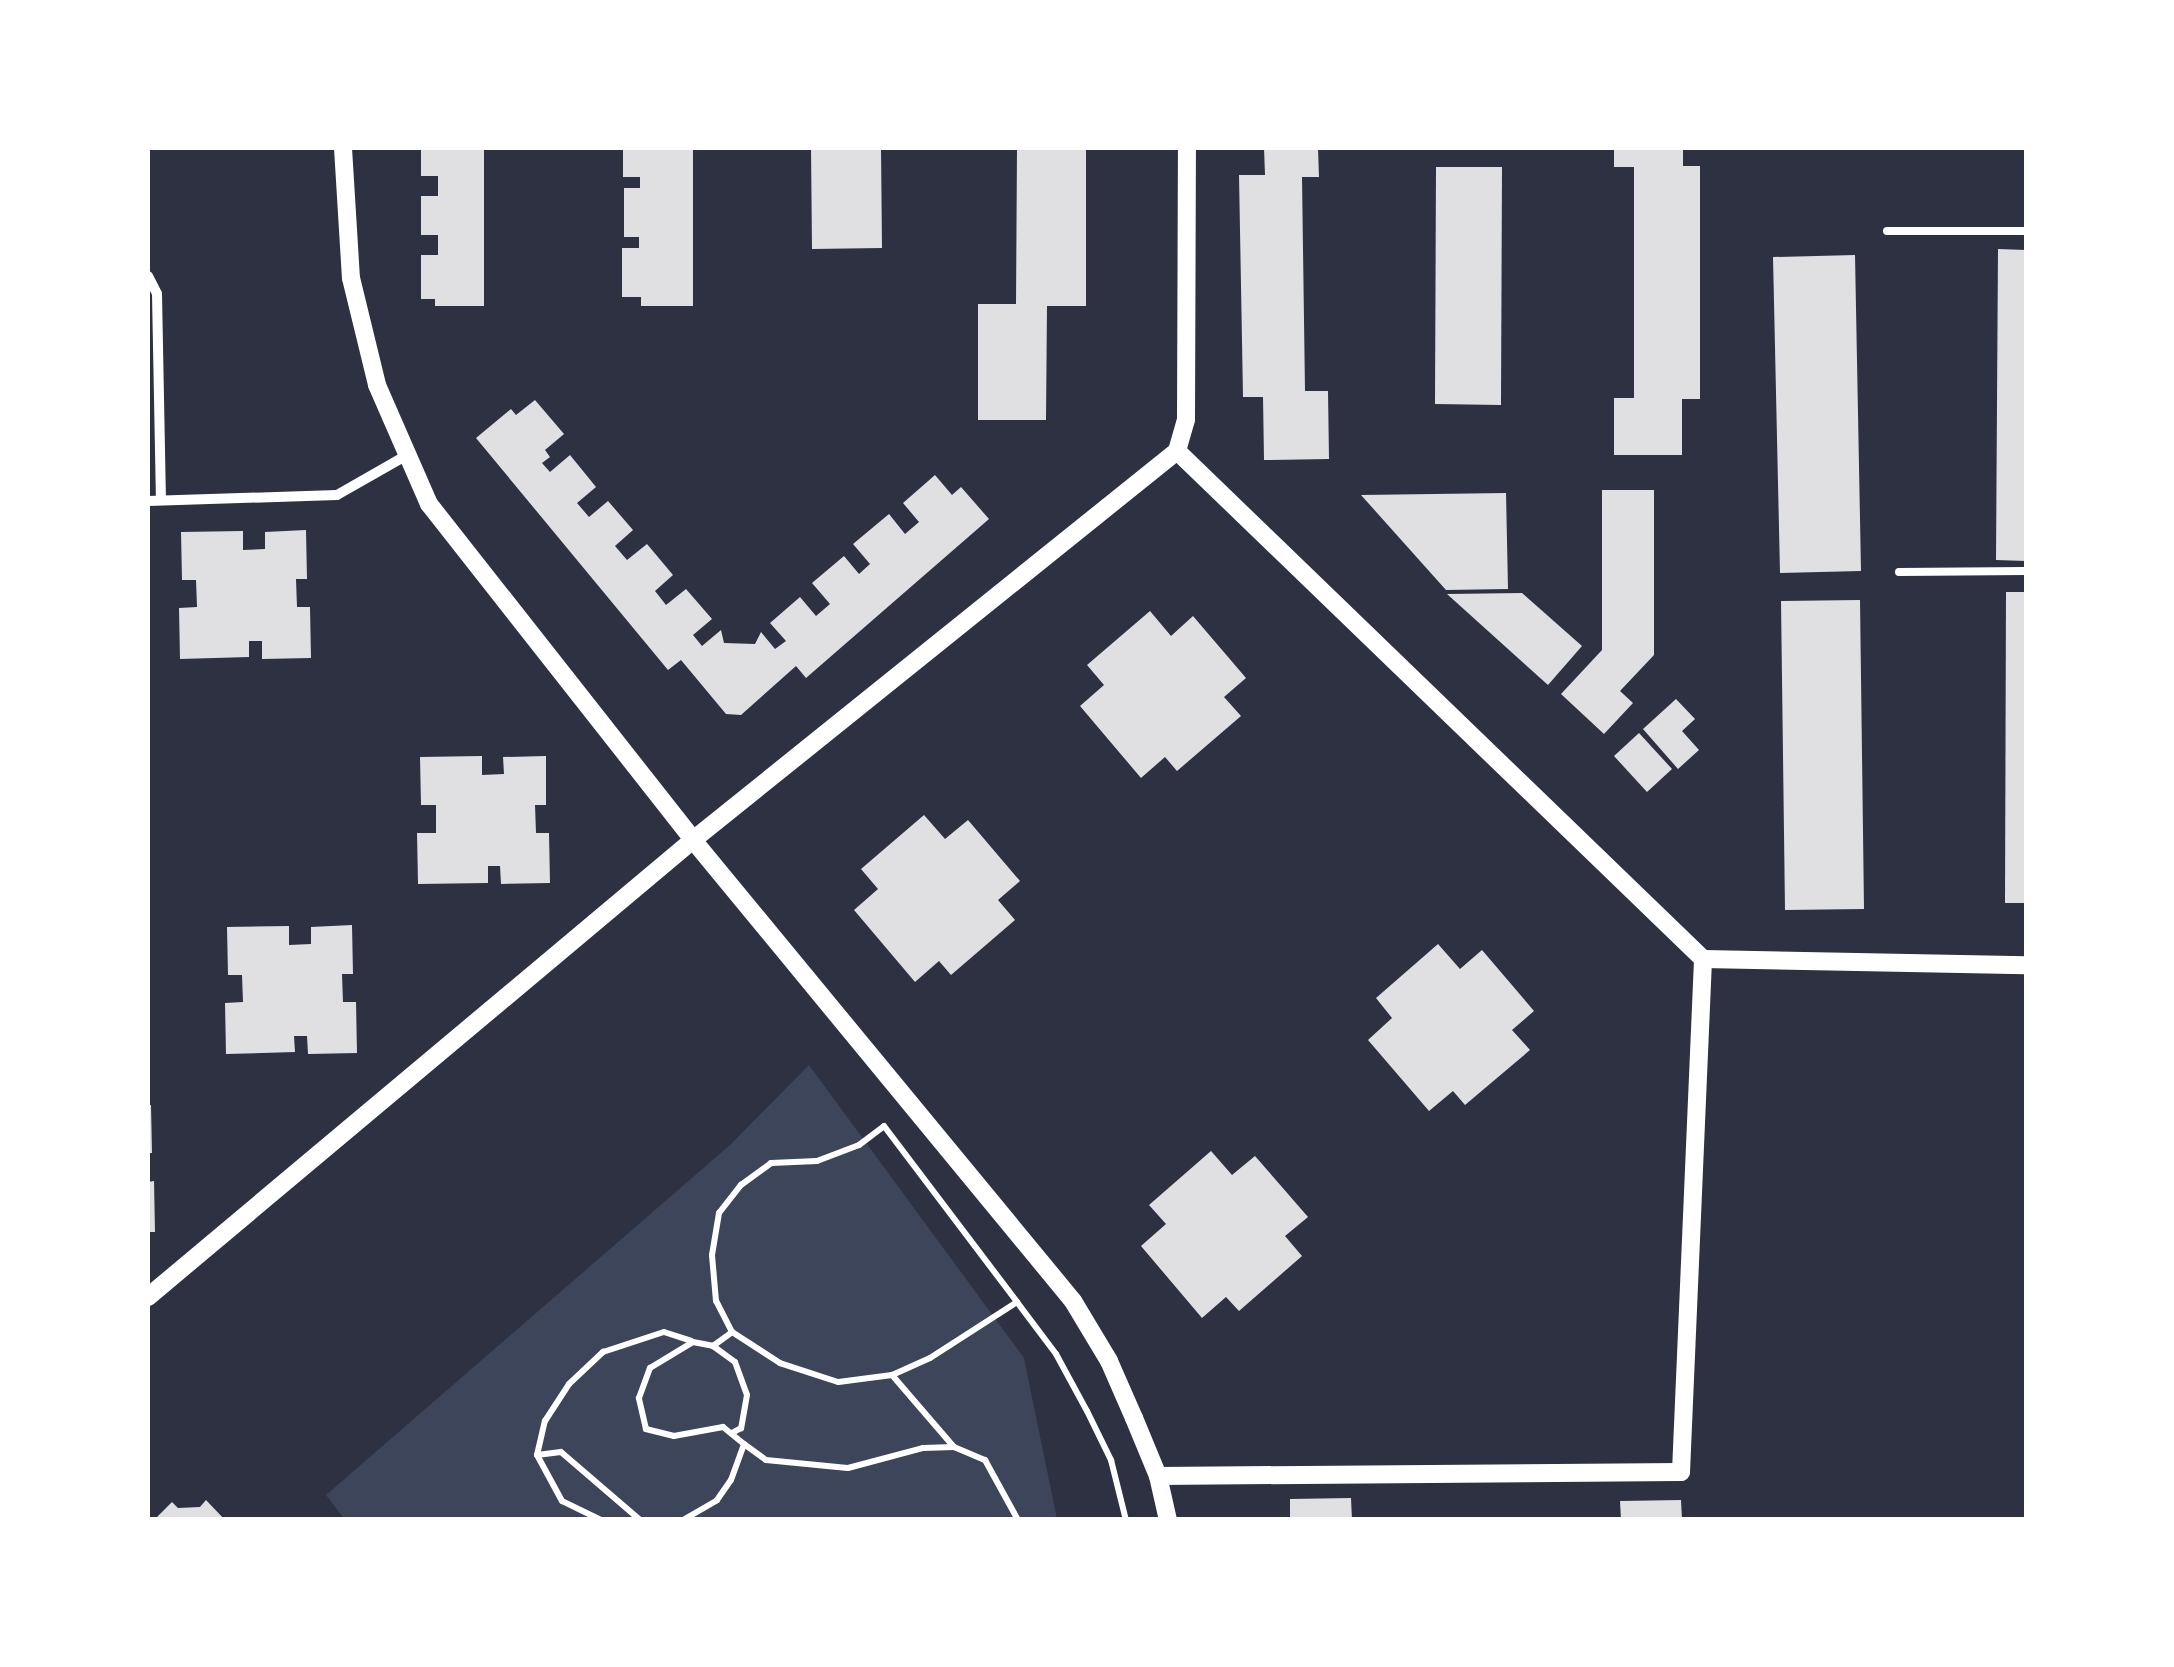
<!DOCTYPE html>
<style>
body{margin:0}
#map{position:relative;width:2174px;height:1667px;overflow:hidden;background:#2d3142;font-family:Mulish,sans-serif}
div>[style]{position:absolute}
.green>*{inset:0;background:#3c4559}
.building>*{inset:0;background:#e0e0e3}
.path>*{height:6px;margin:-3px;padding:0 3px;transform-origin:3px;border-radius:3px;background:#fff}
.service>*{height:8px;margin:-4px;padding:0 4px;transform-origin:4px;border-radius:4px;background:#fff}
.minor>*{height:10px;margin:-5px;padding:0 5px;transform-origin:5px;border-radius:5px;background:#fff}
.tertiary>*{height:18px;margin:-9px;padding:0 9px;transform-origin:9px;border-radius:9px;background:#fff}
span{translate:-50% -50%;white-space:nowrap;text-align:center;line-height:1.15;-webkit-text-stroke:8px #fff;paint-order:stroke}
.frame{position:absolute;inset:0;border:150px solid #fff;pointer-events:none}
</style>
<div id="map">
<div class="green">
<i style="clip-path:polygon(809px 1065px,1024px 1358px,1057px 1519px,345px 1520px,326px 1495px,730px 1145px)"></i>
</div>
<div class="building">
<i style="clip-path:polygon(421px 148px,484px 148px,484px 306px,435px 306px,435px 299px,421px 299px,421px 255px,438px 255px,438px 235px,421px 235px,421px 196px,438px 196px,438px 176px,421px 176px)"></i>
<i style="clip-path:polygon(623px 148px,693px 148px,693px 306px,641px 306px,641px 297px,622px 297px,622px 248px,639px 248px,639px 237px,624px 237px,624px 188px,640px 188px,640px 177px,623px 177px)"></i>
<i style="clip-path:polygon(811px 148px,881px 148px,882px 248px,812px 249px)"></i>
<i style="clip-path:polygon(1017px 148px,1086px 148px,1086px 306px,1047px 306px,1046px 420px,978px 420px,978px 304px,1016px 304px)"></i>
<i style="clip-path:polygon(1264px 148px,1318px 148px,1319px 177px,1302px 177px,1305px 391px,1328px 391px,1329px 459px,1264px 460px,1263px 397px,1243px 397px,1239px 175px,1265px 175px)"></i>
<i style="clip-path:polygon(1614px 148px,1683px 148px,1683px 166px,1700px 166px,1700px 399px,1682px 399px,1682px 455px,1614px 455px,1614px 398px,1634px 398px,1634px 167px,1614px 167px)"></i>
<i style="clip-path:polygon(1436px 167px,1502px 167px,1501px 405px,1435px 404px)"></i>
<i style="clip-path:polygon(1998px 249px,2026px 250px,2026px 561px,1996px 560px)"></i>
<i style="clip-path:polygon(1855px 255px,1861px 571px,1780px 573px,1773px 257px)"></i>
<i style="clip-path:polygon(535px 400px,564px 434px,545px 450px,550px 457px,542px 463px,550px 472px,570px 455px,596px 487px,577px 503px,589px 517px,608px 501px,633px 530px,615px 546px,627px 560px,647px 544px,673px 575px,655px 591px,666px 605px,686px 589px,712px 619px,693px 635px,702px 646px,721px 630px,724px 643px,755px 644px,761px 632px,775px 649px,786px 641px,770px 623px,800px 597px,816px 616px,830px 604px,812px 583px,844px 556px,859px 574px,870px 564px,853px 544px,889px 514px,905px 534px,919px 522px,903px 503px,935px 475px,952px 495px,961px 487px,989px 519px,806px 678px,796px 666px,741px 715px,726px 714px,681px 660px,668px 670px,476px 438px,511px 409px,516px 415px)"></i>
<i style="clip-path:polygon(1602px 490px,1654px 490px,1654px 655px,1620px 691px,1633px 703px,1604px 734px,1561px 694px,1602px 650px)"></i>
<i style="clip-path:polygon(1506px 493px,1508px 589px,1446px 590px,1361px 495px)"></i>
<i style="clip-path:polygon(306px 530px,307px 579px,296px 579px,297px 607px,310px 607px,311px 658px,262px 659px,262px 641px,249px 641px,249px 657px,180px 659px,179px 608px,197px 607px,196px 580px,182px 580px,181px 532px,243px 531px,243px 550px,265px 549px,265px 532px)"></i>
<i style="clip-path:polygon(2006px 592px,2026px 592px,2026px 903px,2005px 903px)"></i>
<i style="clip-path:polygon(1522px 593px,1582px 646px,1548px 685px,1447px 594px)"></i>
<i style="clip-path:polygon(1860px 600px,1864px 909px,1785px 910px,1781px 601px)"></i>
<i style="clip-path:polygon(1150px 611px,1171px 636px,1193px 616px,1246px 678px,1224px 697px,1241px 716px,1177px 771px,1165px 757px,1141px 778px,1080px 706px,1104px 685px,1087px 665px)"></i>
<i style="clip-path:polygon(1676px 699px,1695px 719px,1682px 731px,1699px 750px,1678px 769px,1643px 729px)"></i>
<i style="clip-path:polygon(1639px 733px,1672px 769px,1647px 792px,1614px 756px)"></i>
<i style="clip-path:polygon(482px 756px,482px 775px,504px 774px,503px 757px,546px 756px,546px 805px,535px 805px,536px 833px,549px 833px,550px 883px,501px 884px,500px 866px,488px 866px,488px 883px,418px 884px,417px 833px,436px 833px,436px 805px,421px 805px,420px 757px)"></i>
<i style="clip-path:polygon(924px 815px,945px 839px,968px 820px,1020px 881px,998px 900px,1015px 920px,951px 975px,939px 961px,915px 982px,854px 910px,878px 889px,861px 869px)"></i>
<i style="clip-path:polygon(352px 925px,353px 974px,342px 974px,343px 1002px,356px 1002px,357px 1053px,308px 1054px,307px 1036px,294px 1036px,295px 1052px,226px 1054px,225px 1003px,243px 1002px,242px 975px,228px 975px,227px 927px,289px 926px,289px 945px,311px 944px,311px 927px)"></i>
<i style="clip-path:polygon(1438px 944px,1460px 969px,1482px 950px,1534px 1011px,1512px 1030px,1530px 1050px,1465px 1105px,1453px 1091px,1429px 1111px,1368px 1040px,1392px 1018px,1376px 998px)"></i>
<i style="clip-path:polygon(148px 1105px,151px 1105px,152px 1153px,148px 1153px)"></i>
<i style="clip-path:polygon(1211px 1151px,1232px 1175px,1255px 1156px,1308px 1217px,1285px 1236px,1302px 1256px,1239px 1311px,1226px 1297px,1202px 1318px,1141px 1246px,1166px 1224px,1149px 1205px)"></i>
<i style="clip-path:polygon(154px 1181px,155px 1232px,148px 1232px,148px 1182px)"></i>
<i style="clip-path:polygon(1351px 1498px,1352px 1520px,1290px 1520px,1290px 1499px)"></i>
<i style="clip-path:polygon(206px 1500px,225px 1520px,154px 1520px,172px 1502px,178px 1508px,200px 1507px)"></i>
<i style="clip-path:polygon(1681px 1500px,1682px 1520px,1621px 1520px,1620px 1501px)"></i>
</div>
<div class="path">
<i style="left:1017px;top:1302px;width:65px;rotate:53.1deg"></i>
<i style="left:1056px;top:1354px;width:65px;rotate:61.5deg"></i>
<i style="left:1087px;top:1411px;width:55px;rotate:63.9deg"></i>
<i style="left:1111px;top:1460px;width:62px;rotate:76deg"></i>
<i style="left:713px;top:1346px;width:24px;rotate:-36deg"></i>
<i style="left:732px;top:1332px;width:35px;rotate:-117deg"></i>
<i style="left:716px;top:1301px;width:46px;rotate:-95deg"></i>
<i style="left:712px;top:1255px;width:43px;rotate:-80.5deg"></i>
<i style="left:719px;top:1213px;width:36px;rotate:-52deg"></i>
<i style="left:741px;top:1185px;width:37px;rotate:-36deg"></i>
<i style="left:771px;top:1163px;width:46px;rotate:-2.5deg"></i>
<i style="left:817px;top:1161px;width:45px;rotate:-20.9deg"></i>
<i style="left:859px;top:1145px;width:31px;rotate:-37deg"></i>
<i style="left:884px;top:1126px;width:221px;rotate:52.9deg"></i>
<i style="left:1017px;top:1302px;width:103px;rotate:147.2deg"></i>
<i style="left:930px;top:1358px;width:42px;rotate:155.9deg"></i>
<i style="left:892px;top:1375px;width:54px;rotate:172.6deg"></i>
<i style="left:838px;top:1382px;width:61px;rotate:-161.9deg"></i>
<i style="left:780px;top:1363px;width:57px;rotate:-147.1deg"></i>
<i style="left:892px;top:1375px;width:95px;rotate:49.3deg"></i>
<i style="left:744px;top:1444px;width:27px;rotate:36deg"></i>
<i style="left:766px;top:1460px;width:82px;rotate:5.6deg"></i>
<i style="left:848px;top:1468px;width:78px;rotate:-14.9deg"></i>
<i style="left:923px;top:1448px;width:31px;rotate:-2deg"></i>
<i style="left:954px;top:1447px;width:34px;rotate:23deg"></i>
<i style="left:985px;top:1460px;width:68px;rotate:61.2deg"></i>
<i style="left:537px;top:1455px;width:35px;rotate:-77deg"></i>
<i style="left:545px;top:1421px;width:44px;rotate:-57deg"></i>
<i style="left:569px;top:1384px;width:47px;rotate:-43.3deg"></i>
<i style="left:603px;top:1352px;width:64px;rotate:-18.2deg"></i>
<i style="left:664px;top:1332px;width:28px;rotate:18deg"></i>
<i style="left:601px;top:1520px;width:43px;rotate:-154deg"></i>
<i style="left:562px;top:1501px;width:52px;rotate:-118.5deg"></i>
<i style="left:537px;top:1455px;width:24px;rotate:-7deg"></i>
<i style="left:561px;top:1452px;width:104px;rotate:40.7deg"></i>
<i style="left:683px;top:1520px;width:39px;rotate:-30deg"></i>
<i style="left:717px;top:1500px;width:24px;rotate:-55deg"></i>
<i style="left:731px;top:1480px;width:38px;rotate:-70deg"></i>
<i style="left:744px;top:1444px;width:27px;rotate:-141deg"></i>
<i style="left:723px;top:1427px;width:50px;rotate:169.6deg"></i>
<i style="left:674px;top:1436px;width:29px;rotate:-166deg"></i>
<i style="left:646px;top:1429px;width:32px;rotate:-103deg"></i>
<i style="left:639px;top:1398px;width:32px;rotate:-70deg"></i>
<i style="left:650px;top:1368px;width:50px;rotate:-31.2deg"></i>
<i style="left:693px;top:1342px;width:20px;rotate:11deg"></i>
<i style="left:713px;top:1346px;width:27px;rotate:36deg"></i>
<i style="left:735px;top:1362px;width:35px;rotate:70deg"></i>
<i style="left:747px;top:1395px;width:34px;rotate:100deg"></i>
<i style="left:741px;top:1428px;width:10px;rotate:151deg"></i>
</div>
<div class="service">
<i style="left:1887px;top:231px;width:139px"></i>
<i style="left:1899px;top:572px;width:127px;rotate:-0.5deg"></i>
</div>
<div class="minor">
<i style="left:148px;top:276px;width:20px;rotate:63deg"></i>
<i style="left:157px;top:294px;width:205px;rotate:88.9deg"></i>
<i style="left:148px;top:501px;width:189px;rotate:-1.8deg"></i>
<i style="left:337px;top:495px;width:81px;rotate:-29.7deg"></i>
</div>
<div class="tertiary">
<i style="left:343px;top:148px;width:130px;rotate:86.5deg"></i>
<i style="left:351px;top:278px;width:110px;rotate:76.3deg"></i>
<i style="left:377px;top:385px;width:130px;rotate:66.4deg"></i>
<i style="left:429px;top:504px;width:427px;rotate:51.8deg"></i>
<i style="left:693px;top:840px;width:597px;rotate:50.5deg"></i>
<i style="left:1073px;top:1301px;width:70px;rotate:59deg"></i>
<i style="left:1109px;top:1361px;width:62px;rotate:66.3deg"></i>
<i style="left:1134px;top:1418px;width:63px;rotate:67.5deg"></i>
<i style="left:1158px;top:1476px;width:45px;rotate:77.2deg"></i>
<i style="left:1177px;top:451px;width:731px;rotate:44deg"></i>
<i style="left:1703px;top:959px;width:323px;rotate:1.1deg"></i>
<i style="left:1177px;top:451px;width:32px;rotate:-74deg"></i>
<i style="left:1186px;top:420px;width:272px;rotate:-89.8deg"></i>
<i style="left:148px;top:1297px;width:711px;rotate:-39.98deg"></i>
<i style="left:693px;top:840px;width:621px;rotate:-38.79deg"></i>
<i style="left:1158px;top:1476px;width:523px;rotate:-0.44deg"></i>
<i style="left:1681px;top:1472px;width:513px;rotate:-87.54deg"></i>
</div>
<div class="frame"></div>
</div>
